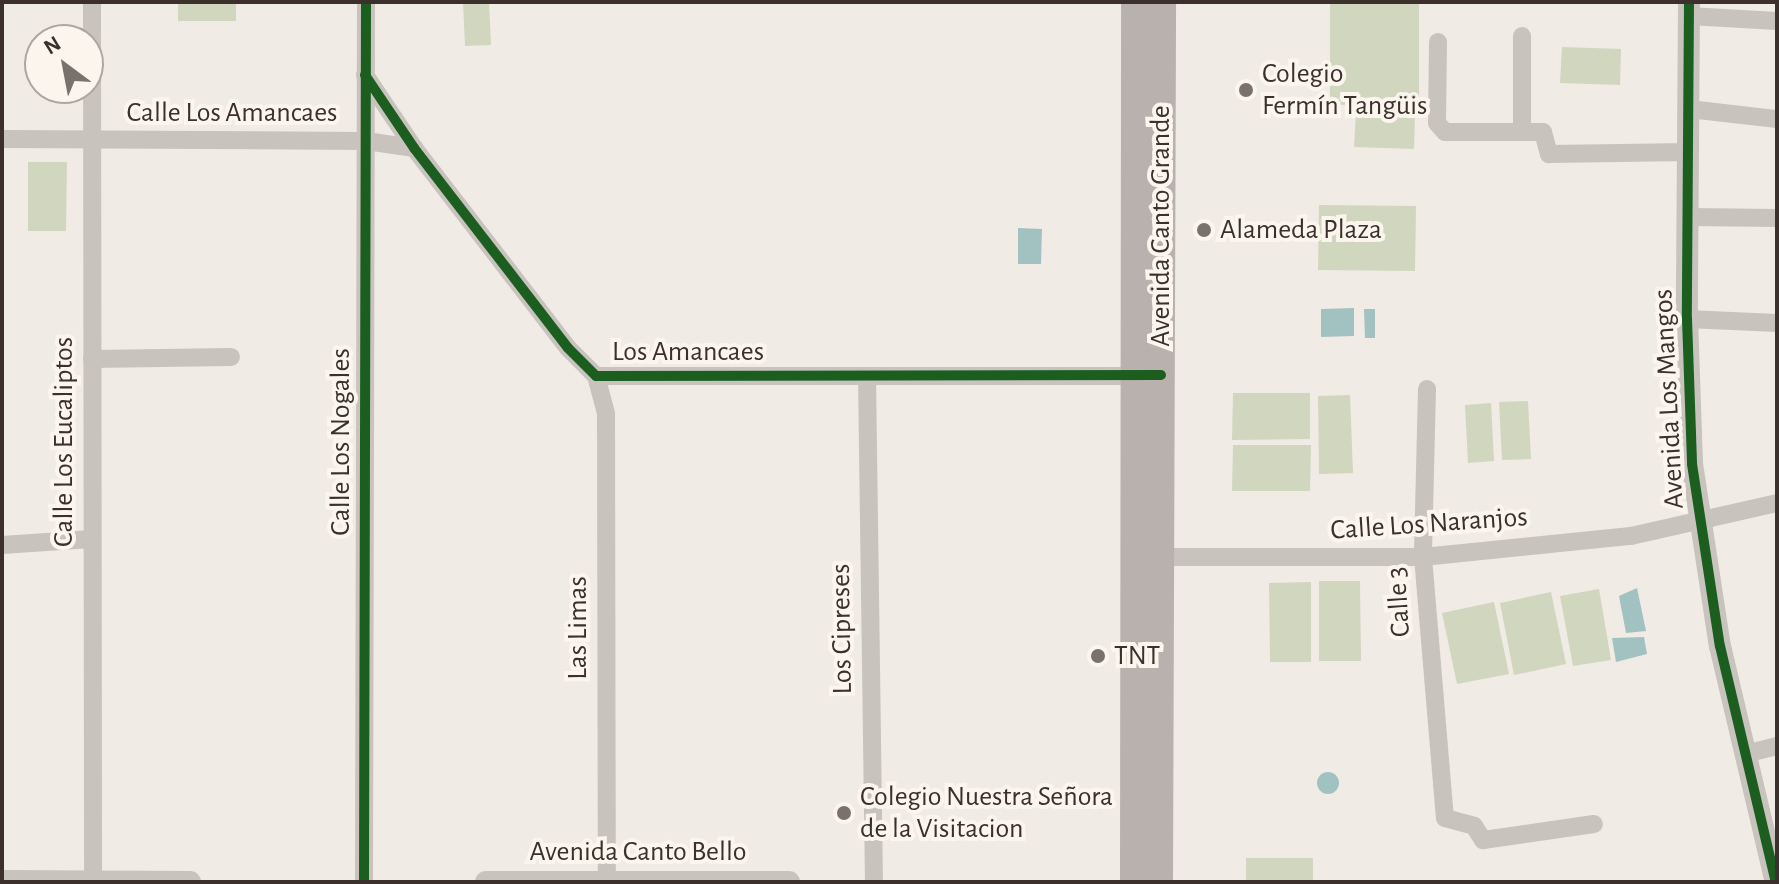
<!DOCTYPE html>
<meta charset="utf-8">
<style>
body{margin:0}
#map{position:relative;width:1779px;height:884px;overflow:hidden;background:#f0ebe5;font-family:"Alegreya Sans",sans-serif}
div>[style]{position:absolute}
.green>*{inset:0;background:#d1d6bf}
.water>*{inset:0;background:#a1c2c1}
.round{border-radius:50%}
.minor>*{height:18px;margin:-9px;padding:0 9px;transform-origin:9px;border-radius:9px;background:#c9c3be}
.tertiary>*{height:22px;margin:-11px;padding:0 11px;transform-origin:11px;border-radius:11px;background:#c9c3be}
.primary>*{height:28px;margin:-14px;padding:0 14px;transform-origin:14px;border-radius:14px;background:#b8b1ad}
.cycleway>*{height:10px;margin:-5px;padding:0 5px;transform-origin:5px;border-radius:5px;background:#1b5e20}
.dots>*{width:22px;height:22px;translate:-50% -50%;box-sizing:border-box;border:4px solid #fbf5ee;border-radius:50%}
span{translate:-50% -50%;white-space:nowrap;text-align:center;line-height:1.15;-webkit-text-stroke:8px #fbf5ee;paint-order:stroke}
.poi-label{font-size:28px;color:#3b302b}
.left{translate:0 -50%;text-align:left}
.street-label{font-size:28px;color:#3b302b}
.frame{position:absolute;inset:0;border:4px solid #3b302b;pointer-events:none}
.north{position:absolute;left:24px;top:24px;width:80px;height:80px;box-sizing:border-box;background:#fbf5ee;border:2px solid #aea6a0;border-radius:50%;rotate:328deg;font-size:22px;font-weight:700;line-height:32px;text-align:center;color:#3b302b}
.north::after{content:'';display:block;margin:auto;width:28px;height:36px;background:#7a716c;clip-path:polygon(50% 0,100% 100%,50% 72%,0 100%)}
</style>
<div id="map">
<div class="green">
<i style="clip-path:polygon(178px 2px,236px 2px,236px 21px,178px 21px)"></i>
<i style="clip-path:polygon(463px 2px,489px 2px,491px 45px,465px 46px)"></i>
<i style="clip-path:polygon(1330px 2px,1419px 2px,1419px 104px,1330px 105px)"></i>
<i style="clip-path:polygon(1562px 47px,1621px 49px,1620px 85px,1560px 83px)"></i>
<i style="clip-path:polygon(1356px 111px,1415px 113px,1414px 149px,1354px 147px)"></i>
<i style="clip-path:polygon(28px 162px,67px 162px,66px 231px,28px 231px)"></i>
<i style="clip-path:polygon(1319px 205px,1416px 206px,1415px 271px,1318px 270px)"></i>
<i style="clip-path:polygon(1233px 393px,1310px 393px,1310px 439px,1232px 440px)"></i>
<i style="clip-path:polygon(1350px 395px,1353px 473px,1319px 474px,1318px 396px)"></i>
<i style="clip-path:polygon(1528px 401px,1531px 459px,1502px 460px,1499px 402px)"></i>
<i style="clip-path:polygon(1491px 403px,1494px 461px,1468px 463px,1465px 405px)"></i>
<i style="clip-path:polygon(1233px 445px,1311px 445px,1310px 491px,1232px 491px)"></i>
<i style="clip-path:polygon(1319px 581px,1360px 581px,1361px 661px,1319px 661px)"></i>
<i style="clip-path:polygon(1311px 582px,1311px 662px,1270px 662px,1269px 583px)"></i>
<i style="clip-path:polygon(1599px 589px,1611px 660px,1573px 666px,1560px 596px)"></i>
<i style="clip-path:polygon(1551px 592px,1566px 664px,1514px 675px,1500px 603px)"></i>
<i style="clip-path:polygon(1494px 602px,1509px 674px,1457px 684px,1442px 613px)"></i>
<i style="clip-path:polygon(1246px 858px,1313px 858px,1313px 882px,1246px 881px)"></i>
</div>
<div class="water">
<i style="clip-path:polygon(1018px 228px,1042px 229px,1041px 264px,1018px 264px)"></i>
<i style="clip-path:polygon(1354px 308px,1354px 336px,1321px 337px,1321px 309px)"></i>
<i style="clip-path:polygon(1364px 309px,1375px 309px,1375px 338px,1365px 338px)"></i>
<i style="clip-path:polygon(1637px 588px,1646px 631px,1626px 633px,1619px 596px)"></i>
<i style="clip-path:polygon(1644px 637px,1647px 654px,1616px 662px,1612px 638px)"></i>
<i class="round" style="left:1317px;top:772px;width:22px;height:22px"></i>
</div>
<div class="minor">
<i style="left:92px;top:2px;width:879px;rotate:89.93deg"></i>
<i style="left:1689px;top:16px;width:88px;rotate:3.3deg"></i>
<i style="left:1438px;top:42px;width:81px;rotate:90.7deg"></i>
<i style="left:1437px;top:123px;width:12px;rotate:48deg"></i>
<i style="left:1445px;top:132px;width:98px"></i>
<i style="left:1543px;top:132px;width:23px;rotate:75deg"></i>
<i style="left:1549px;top:154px;width:140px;rotate:-0.8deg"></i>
<i style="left:365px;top:75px;width:88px;rotate:56.1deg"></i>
<i style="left:414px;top:148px;width:252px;rotate:52.4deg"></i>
<i style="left:568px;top:348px;width:40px;rotate:45deg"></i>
<i style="left:596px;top:376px;width:549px"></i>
<i style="left:1689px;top:109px;width:89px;rotate:6.5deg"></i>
<i style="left:1522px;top:132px;width:96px;rotate:-90deg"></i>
<i style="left:2px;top:139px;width:364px;rotate:0.3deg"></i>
<i style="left:366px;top:141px;width:49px;rotate:8.3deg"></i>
<i style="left:1688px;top:217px;width:89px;rotate:0.6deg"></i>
<i style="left:1687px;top:319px;width:90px;rotate:2.5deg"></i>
<i style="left:92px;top:359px;width:139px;rotate:-0.8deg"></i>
<i style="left:596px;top:376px;width:39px;rotate:75deg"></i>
<i style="left:606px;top:414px;width:467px;rotate:89.9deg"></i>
<i style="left:867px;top:376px;width:506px;rotate:89.21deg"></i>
<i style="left:1427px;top:389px;width:168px;rotate:91.4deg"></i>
<i style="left:1423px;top:557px;width:262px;rotate:85.2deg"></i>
<i style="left:1445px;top:818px;width:30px;rotate:15deg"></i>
<i style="left:1474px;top:826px;width:17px;rotate:57deg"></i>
<i style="left:1483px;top:840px;width:112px;rotate:-8.2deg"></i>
<i style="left:2px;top:545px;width:90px;rotate:-3.8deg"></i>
<i style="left:1162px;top:557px;width:261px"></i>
<i style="left:1423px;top:557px;width:209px;rotate:-5.8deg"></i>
<i style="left:1631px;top:536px;width:150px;rotate:-12.7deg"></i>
<i style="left:1745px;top:754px;width:33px;rotate:-14deg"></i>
<i style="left:364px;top:882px;width:880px;rotate:-89.87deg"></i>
</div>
<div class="tertiary">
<i style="left:1689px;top:2px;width:317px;rotate:90.4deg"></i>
<i style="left:1687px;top:319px;width:145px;rotate:88deg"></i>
<i style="left:1692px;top:464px;width:184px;rotate:81.3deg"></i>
<i style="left:1720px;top:646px;width:243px;rotate:76.7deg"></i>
<i style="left:2px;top:881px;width:188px;rotate:0.3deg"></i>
<i style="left:486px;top:882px;width:303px"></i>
</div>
<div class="primary">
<i style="left:1134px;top:882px;width:880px;rotate:-89.93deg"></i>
<i style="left:1159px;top:882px;width:880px;rotate:-89.8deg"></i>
</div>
<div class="cycleway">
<i style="left:1689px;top:2px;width:317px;rotate:90.4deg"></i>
<i style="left:1687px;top:319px;width:145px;rotate:88deg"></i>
<i style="left:1692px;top:464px;width:184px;rotate:81.3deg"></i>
<i style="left:1720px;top:646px;width:243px;rotate:76.7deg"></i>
<i style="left:365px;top:75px;width:88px;rotate:56.1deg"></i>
<i style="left:414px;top:148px;width:252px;rotate:52.4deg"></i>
<i style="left:568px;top:348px;width:40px;rotate:45deg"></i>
<i style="left:596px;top:376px;width:565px;rotate:-0.1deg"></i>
<i style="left:364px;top:882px;width:880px;rotate:-89.87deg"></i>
</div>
<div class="dots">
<i style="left:1246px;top:90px;background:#7a716c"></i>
<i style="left:1204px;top:230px;background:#7a716c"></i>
<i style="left:1098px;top:656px;background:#7a716c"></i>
<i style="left:844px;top:813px;background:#7a716c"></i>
</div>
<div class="poi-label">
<span class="left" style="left:1262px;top:90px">Colegio<br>Fermín Tangüis</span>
<span class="left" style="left:1220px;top:230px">Alameda Plaza</span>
<span class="left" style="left:1114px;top:656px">TNT</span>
<span class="left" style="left:860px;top:813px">Colegio Nuestra Señora<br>de la Visitacion</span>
</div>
<div class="street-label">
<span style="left:232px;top:113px">Calle Los Amancaes</span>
<span style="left:1161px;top:226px;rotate:-90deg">Avenida Canto Grande</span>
<span style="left:688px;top:352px">Los Amancaes</span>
<span style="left:1669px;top:399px;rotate:-93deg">Avenida Los Mangos</span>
<span style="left:64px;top:442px;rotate:-90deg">Calle Los Eucaliptos</span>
<span style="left:341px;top:442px;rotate:-90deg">Calle Los Nogales</span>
<span style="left:1429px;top:524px;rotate:-4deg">Calle Los Naranjos</span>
<span style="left:1399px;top:602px;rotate:-94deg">Calle 3</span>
<span style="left:578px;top:628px;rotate:-90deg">Las Limas</span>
<span style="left:842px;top:629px;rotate:-91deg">Los Cipreses</span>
<span style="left:638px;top:852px">Avenida Canto Bello</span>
</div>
<div class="frame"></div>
<div class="north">N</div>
</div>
